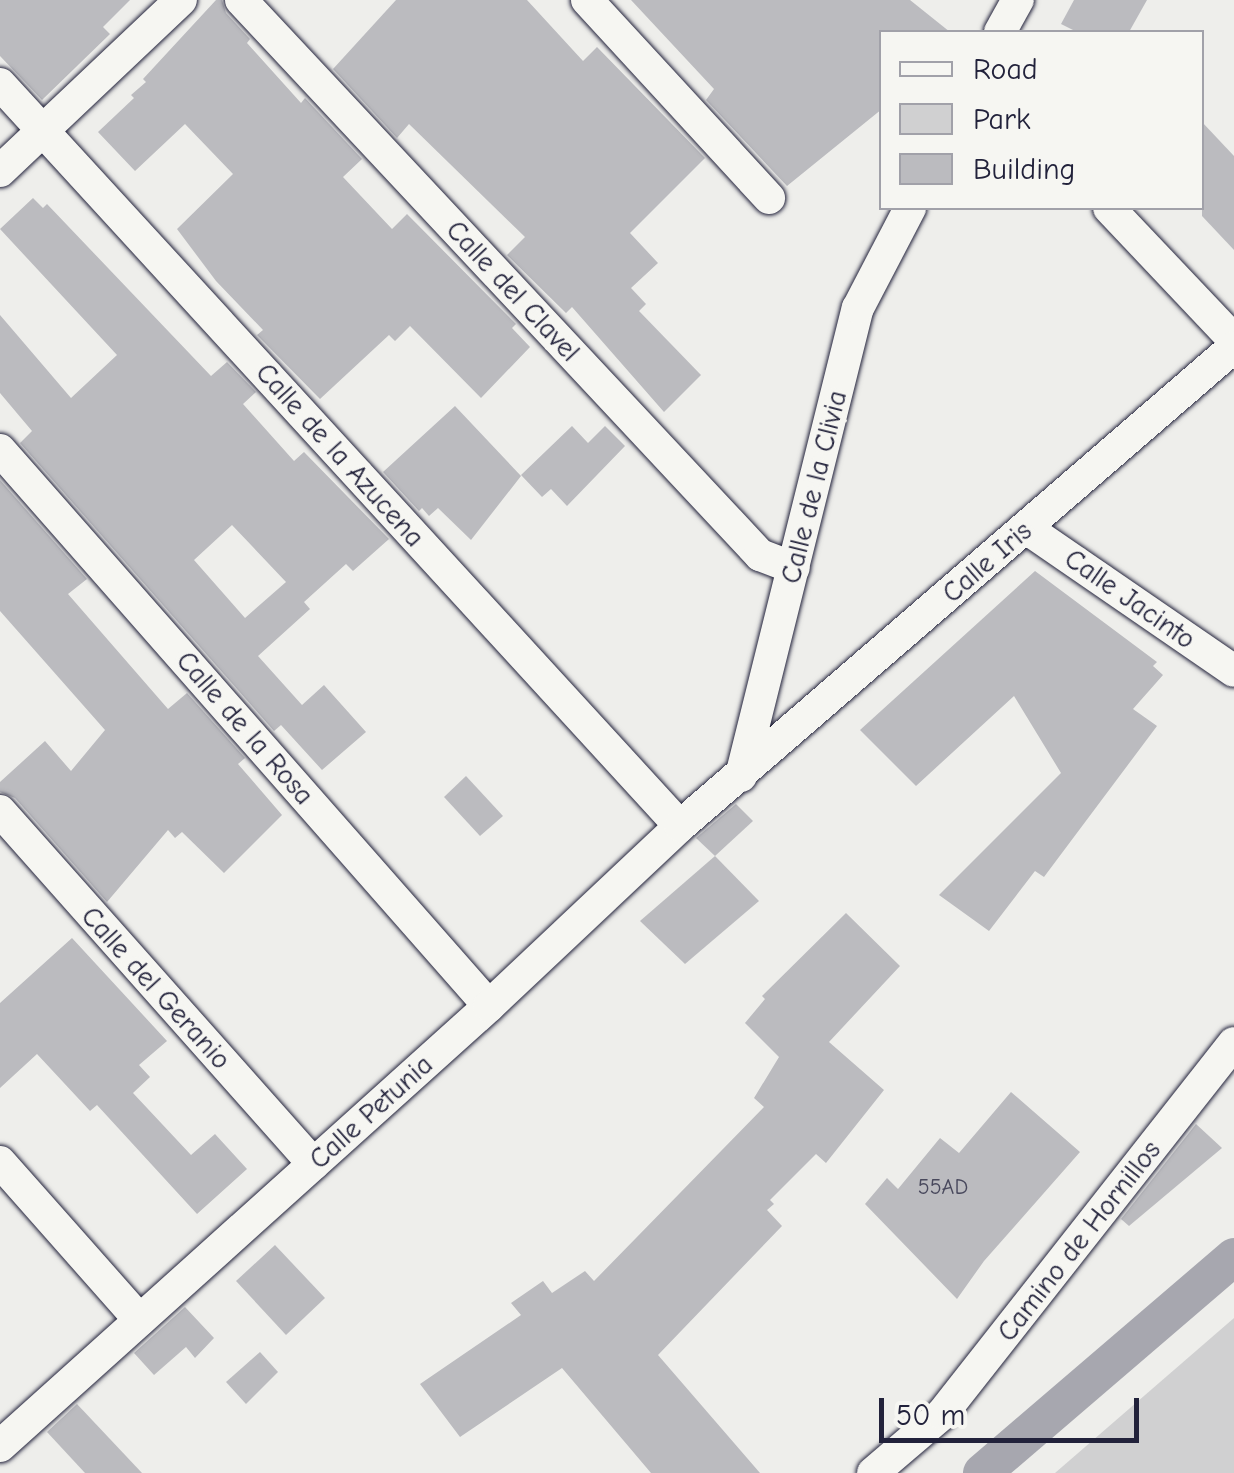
<!DOCTYPE html>
<style>
body{margin:0}
#map{position:relative;width:1234px;height:1473px;overflow:hidden;background:#eeeeeb;font-family:"Comic Neue",sans-serif}
div>[style]{position:absolute}
.green>*{inset:0;background:#d0d0d1}
.canal>*{height:38px;margin:-19px;padding:0 19px;transform-origin:19px;border-radius:19px;background:#a7a7af}
.building>*{inset:0;background:#bbbbbf}
.roads{filter:drop-shadow(0 0 2px #22223b) drop-shadow(0 0 2px #22223b)}
.minor>*{height:32px;margin:-16px;padding:0 16px;transform-origin:16px;border-radius:16px;background:#f6f6f2}
span{translate:-50% -50%;white-space:nowrap;text-align:center;line-height:1.15;-webkit-text-stroke:9px #f6f6f2;paint-order:stroke}
.number-label{font-size:22px;color:#48485c}
.number-label span{-webkit-text-stroke-width:0}
.street-label{font-size:28px;color:#22223b}
.legend{position:absolute;left:879px;top:30px;width:325px;height:180px;box-sizing:border-box;background:#f6f6f2;border:2px solid #a1a1a9;margin:0;padding:12px 18px;list-style:none;font-size:30px;color:#22223b}
.legend li{display:flex;align-items:center;gap:20px;height:50px}
.legend b{width:50px;border:2px solid #a1a1a9}
.scale{position:absolute;left:879px;top:1398px;width:260px;height:45px;box-sizing:border-box;border:5px solid #22223b;border-top:0;padding-left:12px;font-size:30px;line-height:35px;white-space:nowrap;color:#22223b;-webkit-text-stroke:8px #f6f6f2;paint-order:stroke}
</style>
<div id="map">
<div class="green">
<i style="clip-path:polygon(1234px 1318px,1234px 1473px,1055px 1473px)"></i>
</div>
<div class="canal">
<i style="left:982px;top:1473px;width:332px;rotate:-40.6deg"></i>
</div>
<div class="building">
<i style="clip-path:polygon(0 0,130px 0,103px 27px,110px 34px,42px 100px,0 56px)"></i>
<i style="clip-path:polygon(216px 0,222px 0,226px 13px,250px 39px,247px 43px,301px 103px,305px 98px,362px 159px,343px 177px,392px 229px,407px 214px,516px 324px,512px 328px,530px 347px,481px 398px,410px 326px,395px 341px,389px 335px,320px 399px,257px 335px,263px 330px,216px 281px,177px 229px,233px 174px,185px 124px,135px 171px,98px 132px,134px 98px,131px 95px,146px 82px,143px 79px)"></i>
<i style="clip-path:polygon(396px 0,527px 0,583px 61px,597px 47px,705px 158px,630px 233px,658px 263px,631px 288px,646px 304px,639px 311px,701px 375px,664px 412px,572px 307px,566px 313px,507px 255px,525px 237px,409px 124px,397px 138px,333px 69px)"></i>
<i style="clip-path:polygon(631px 0,910px 0,950px 32px,882px 32px,882px 109px,787px 186px,706px 100px,714px 89px)"></i>
<i style="clip-path:polygon(1074px 0,1147px 0,1129px 32px,1077px 32px,1061px 24px)"></i>
<i style="clip-path:polygon(1202px 122px,1234px 156px,1234px 250px,1202px 216px)"></i>
<i style="clip-path:polygon(evenodd,33px 198px,43px 208px,47px 204px,211px 376px,227px 362px,256px 392px,243px 404px,294px 461px,304px 452px,389px 539px,353px 571px,346px 564px,304px 602px,310px 609px,258px 656px,302px 705px,324px 685px,366px 732px,322px 770px,281px 725px,274px 731px,20px 443px,32px 431px,0 393px,0 315px,71px 398px,117px 355px,0 229px,33px 198px,232px 525px,286px 582px,245px 618px,194px 560px,232px 525px)"></i>
<i style="clip-path:polygon(455px 406px,521px 476px,471px 540px,438px 508px,429px 516px,422px 508px,419px 511px,383px 472px)"></i>
<i style="clip-path:polygon(572px 426px,588px 443px,605px 426px,625px 446px,567px 506px,551px 489px,542px 497px,521px 475px)"></i>
<i style="clip-path:polygon(0 480px,87px 579px,68px 594px,168px 709px,187px 693px,245px 758px,238px 764px,282px 815px,224px 873px,182px 832px,175px 838px,168px 830px,107px 902px,15px 798px,0 792px,0 782px,45px 741px,71px 771px,105px 730px,0 611px)"></i>
<i style="clip-path:polygon(1035px 571px,1157px 662px,1153px 666px,1163px 675px,1133px 709px,1157px 726px,1044px 877px,1035px 871px,989px 931px,939px 895px,1061px 773px,1014px 696px,916px 786px,860px 730px)"></i>
<i style="clip-path:polygon(466px 776px,503px 816px,480px 836px,444px 797px)"></i>
<i style="clip-path:polygon(736px 804px,753px 821px,715px 856px,696px 838px)"></i>
<i style="clip-path:polygon(715px 856px,759px 901px,685px 964px,640px 921px)"></i>
<i style="clip-path:polygon(846px 913px,900px 966px,829px 1042px,884px 1090px,826px 1163px,816px 1154px,770px 1200px,774px 1204px,767px 1210px,782px 1226px,658px 1355px,760px 1473px,651px 1473px,562px 1368px,460px 1437px,420px 1384px,521px 1315px,511px 1303px,543px 1281px,552px 1293px,585px 1271px,594px 1281px,764px 1107px,754px 1098px,779px 1057px,745px 1023px,765px 999px,762px 996px)"></i>
<i style="clip-path:polygon(72px 938px,167px 1041px,139px 1065px,150px 1077px,133px 1093px,191px 1155px,215px 1134px,247px 1169px,197px 1214px,97px 1105px,90px 1111px,37px 1054px,0 1088px,0 1003px)"></i>
<i style="clip-path:polygon(1011px 1092px,1080px 1152px,984px 1261px,957px 1299px,865px 1204px,887px 1178px,898px 1189px,940px 1138px,959px 1153px)"></i>
<i style="clip-path:polygon(1196px 1124px,1222px 1148px,1129px 1226px,1121px 1219px)"></i>
<i style="clip-path:polygon(275px 1245px,325px 1298px,286px 1335px,236px 1281px)"></i>
<i style="clip-path:polygon(185px 1307px,214px 1338px,195px 1358px,186px 1347px,154px 1375px,134px 1353px)"></i>
<i style="clip-path:polygon(260px 1352px,278px 1372px,246px 1404px,226px 1382px)"></i>
<i style="clip-path:polygon(77px 1404px,142px 1473px,85px 1473px,47px 1432px)"></i>
</div>
<div class="roads">
<div class="minor">
<i style="left:241px;top:0;width:760px;rotate:46.92deg"></i>
<i style="left:760px;top:555px;width:36px;rotate:21deg"></i>
<i style="left:587px;top:0;width:269px;rotate:47.4deg"></i>
<i style="left:1000px;top:32px;width:37px;rotate:-61deg"></i>
<i style="left:0;top:84px;width:1006px;rotate:47.5deg"></i>
<i style="left:0;top:171px;width:249px;rotate:-43.4deg"></i>
<i style="left:1109px;top:208px;width:182px;rotate:46.6deg"></i>
<i style="left:0;top:450px;width:740px;rotate:48.67deg"></i>
<i style="left:1026px;top:528px;width:252px;rotate:34.5deg"></i>
<i style="left:741px;top:776px;width:482px;rotate:-76deg"></i>
<i style="left:858px;top:308px;width:113px;rotate:-62.5deg"></i>
<i style="left:0;top:811px;width:472px;rotate:48.4deg"></i>
<i style="left:0;top:1162px;width:211px;rotate:48.5deg"></i>
<i style="left:0;top:1446px;width:658px;rotate:-41.98deg"></i>
<i style="left:489px;top:1006px;width:262px;rotate:-43.3deg"></i>
<i style="left:680px;top:826px;width:732px;rotate:-40.85deg"></i>
<i style="left:873px;top:1473px;width:91px;rotate:-40.5deg"></i>
<i style="left:942px;top:1414px;width:472px;rotate:-51.8deg"></i>
</div>
</div>
<div class="number-label">
<span style="left:943px;top:1188px">55AD</span>
</div>
<div class="street-label">
<span style="left:513px;top:291px;rotate:47deg">Calle del Clavel</span>
<span style="left:340px;top:455px;rotate:48deg">Calle de la Azucena</span>
<span style="left:814px;top:487px;rotate:-76deg">Calle de la Clivia</span>
<span style="left:987px;top:562px;rotate:-41deg">Calle Iris</span>
<span style="left:1130px;top:599px;rotate:35deg">Calle Jacinto</span>
<span style="left:245px;top:728px;rotate:49deg">Calle de la Rosa</span>
<span style="left:156px;top:988px;rotate:48deg">Calle del Geranio</span>
<span style="left:371px;top:1112px;rotate:-42deg">Calle Petunia</span>
<span style="left:1079px;top:1241px;rotate:-52deg">Camino de Hornillos</span>
</div>
<ul class="legend">
<li><b style="height:12px;background:#f6f6f2"></b>Road</li>
<li><b style="height:28px;background:#d0d0d1"></b>Park</li>
<li><b style="height:28px;background:#bbbbbf"></b>Building</li>
</ul>
<div class="scale">50 m</div>
</div>
